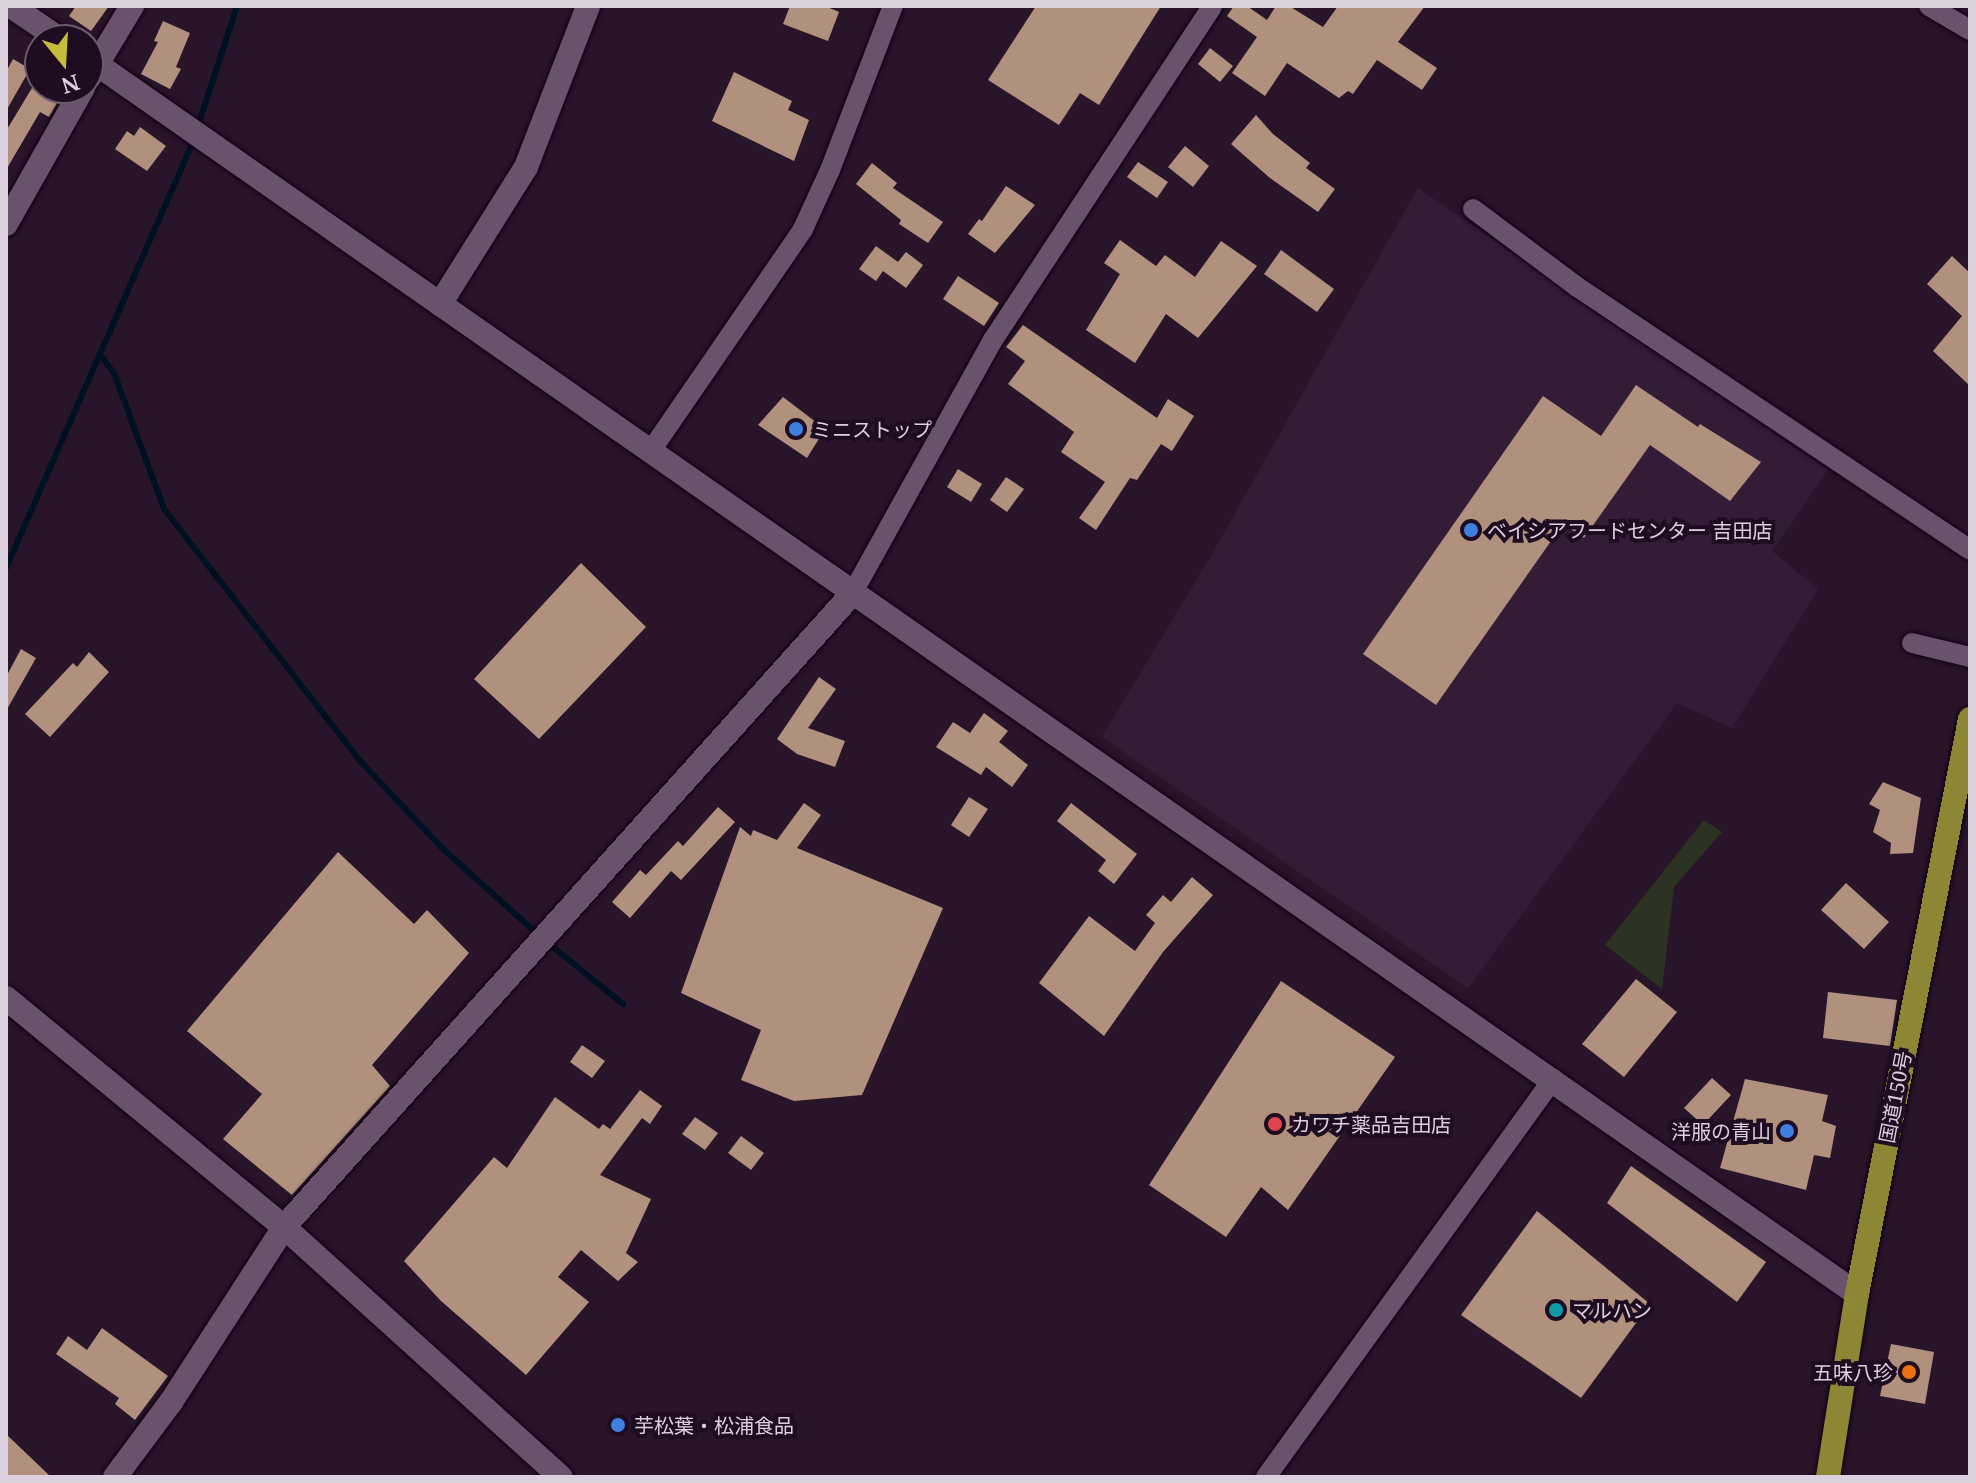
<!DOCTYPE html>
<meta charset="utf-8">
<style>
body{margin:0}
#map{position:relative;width:1976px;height:1483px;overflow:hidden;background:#28152a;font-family:"Noto Serif","Noto Sans JP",serif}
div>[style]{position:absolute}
.built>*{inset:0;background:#331d36}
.green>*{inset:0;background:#2c3322}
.stream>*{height:6px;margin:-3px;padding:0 3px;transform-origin:3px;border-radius:3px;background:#001023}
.building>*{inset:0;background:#b1917e}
.roads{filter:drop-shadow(0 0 2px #100212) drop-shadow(0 0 2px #100212)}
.minor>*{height:20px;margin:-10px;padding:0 10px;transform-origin:10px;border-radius:10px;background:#69536c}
.tertiary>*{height:24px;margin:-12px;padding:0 12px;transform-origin:12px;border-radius:12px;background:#69536c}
.trunk>*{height:24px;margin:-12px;padding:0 12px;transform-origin:12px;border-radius:12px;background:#8c8635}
.dots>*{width:22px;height:22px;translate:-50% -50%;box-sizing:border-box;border:4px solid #1e0c20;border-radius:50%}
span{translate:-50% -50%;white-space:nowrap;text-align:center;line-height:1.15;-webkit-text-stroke:8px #1e0c20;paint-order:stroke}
.poi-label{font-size:20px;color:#ddd0de}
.left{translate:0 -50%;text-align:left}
.right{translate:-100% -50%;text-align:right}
.street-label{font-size:20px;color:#ddd0de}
.frame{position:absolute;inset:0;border:8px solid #ddd0de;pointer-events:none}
.north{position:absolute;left:24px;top:24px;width:80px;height:80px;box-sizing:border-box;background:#1e0c20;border:2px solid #6a5a6c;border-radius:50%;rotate:162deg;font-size:22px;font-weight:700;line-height:32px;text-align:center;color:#ddd0de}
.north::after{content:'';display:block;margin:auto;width:28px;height:36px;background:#c7bb3c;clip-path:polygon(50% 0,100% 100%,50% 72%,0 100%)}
</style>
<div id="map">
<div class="built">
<i style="clip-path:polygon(1418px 188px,1828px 470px,1772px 551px,1818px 589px,1732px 728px,1677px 703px,1468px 988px,1102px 737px,1211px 556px)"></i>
</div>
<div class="green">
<i style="clip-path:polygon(1704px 820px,1722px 832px,1674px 887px,1662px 989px,1605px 945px)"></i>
</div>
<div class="stream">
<i style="left:197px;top:129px;width:129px;rotate:-72deg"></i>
<i style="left:101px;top:356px;width:21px;rotate:53deg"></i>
<i style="left:114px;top:373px;width:145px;rotate:69.8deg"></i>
<i style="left:164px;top:509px;width:322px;rotate:52.1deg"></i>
<i style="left:362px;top:763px;width:120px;rotate:46.7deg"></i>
<i style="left:444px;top:850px;width:129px;rotate:41.9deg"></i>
<i style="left:6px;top:568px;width:468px;rotate:-66.3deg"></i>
<i style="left:548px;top:943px;width:97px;rotate:39.1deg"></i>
</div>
<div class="building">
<i style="clip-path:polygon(76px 6px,109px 6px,91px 31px,69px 16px)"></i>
<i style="clip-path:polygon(790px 6px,825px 6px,839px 12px,828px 41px,783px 24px)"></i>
<i style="clip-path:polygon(1036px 6px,1161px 6px,1099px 105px,1080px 93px,1059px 125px,988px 80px)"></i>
<i style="clip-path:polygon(1234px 6px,1247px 6px,1267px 20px,1276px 6px,1289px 6px,1323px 27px,1338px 6px,1425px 6px,1398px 42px,1437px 68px,1422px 90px,1377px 60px,1353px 94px,1348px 91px,1339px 98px,1287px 63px,1265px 96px,1232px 73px,1257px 37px,1227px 16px)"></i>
<i style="clip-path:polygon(163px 21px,190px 33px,176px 67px,181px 69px,170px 89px,141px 74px,158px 42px,154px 41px)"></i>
<i style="clip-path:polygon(1210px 48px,1233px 66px,1220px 82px,1198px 64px)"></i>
<i style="clip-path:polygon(13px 59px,30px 69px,6px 111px,6px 72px)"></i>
<i style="clip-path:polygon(734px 72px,792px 101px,788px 110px,809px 120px,794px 161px,712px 121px)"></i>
<i style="clip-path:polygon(32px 88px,66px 88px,49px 117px,40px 112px,6px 170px,6px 131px)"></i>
<i style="clip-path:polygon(1256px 115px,1273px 134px,1310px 163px,1306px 168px,1335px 189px,1318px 212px,1270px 178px,1231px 144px)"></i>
<i style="clip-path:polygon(140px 127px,166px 146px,147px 171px,115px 149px,127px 131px,134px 136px)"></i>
<i style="clip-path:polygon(1185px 146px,1209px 166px,1193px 187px,1168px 167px)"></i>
<i style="clip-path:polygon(1138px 162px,1168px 182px,1157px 198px,1127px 177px)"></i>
<i style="clip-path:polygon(872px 163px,897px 183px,893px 188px,943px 222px,928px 243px,899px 224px,901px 220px,856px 184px)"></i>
<i style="clip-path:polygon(1006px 186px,1035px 205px,995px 253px,968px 234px,979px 219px,982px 221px)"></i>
<i style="clip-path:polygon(1120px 240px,1156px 266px,1165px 255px,1195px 277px,1221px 241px,1257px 266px,1198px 338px,1166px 314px,1135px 363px,1086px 330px,1120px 274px,1104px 263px)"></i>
<i style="clip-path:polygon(876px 246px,898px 262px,906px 252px,923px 265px,906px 288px,883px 271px,876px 281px,859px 269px)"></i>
<i style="clip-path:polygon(1281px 250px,1334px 289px,1317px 312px,1264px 274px)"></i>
<i style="clip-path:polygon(1952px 256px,1970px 273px,1970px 386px,1933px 351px,1962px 316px,1927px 284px)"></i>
<i style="clip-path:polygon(958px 276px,999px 303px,984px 326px,943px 299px)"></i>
<i style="clip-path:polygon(1023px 325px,1157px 418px,1168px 399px,1194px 416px,1172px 451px,1161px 444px,1137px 480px,1130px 478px,1096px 530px,1079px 518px,1105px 482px,1061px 452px,1074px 432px,1008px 384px,1025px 361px,1006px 347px)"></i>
<i style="clip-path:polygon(1636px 385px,1698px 427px,1700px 424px,1761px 462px,1730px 501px,1650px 445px,1584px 538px,1563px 524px,1436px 705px,1363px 654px,1543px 396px,1601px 436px)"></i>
<i style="clip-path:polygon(783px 397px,825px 429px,807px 458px,758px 425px)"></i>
<i style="clip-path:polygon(958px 469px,982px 484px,971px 502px,947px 487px)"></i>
<i style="clip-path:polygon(1006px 477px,1024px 489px,1007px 512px,990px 500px)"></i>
<i style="clip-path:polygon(581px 563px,646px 627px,539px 739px,474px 679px)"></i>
<i style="clip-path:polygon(21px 649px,36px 658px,6px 711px,6px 677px)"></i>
<i style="clip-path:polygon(89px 652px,109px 672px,50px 737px,25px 714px,73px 663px,77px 667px)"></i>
<i style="clip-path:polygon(819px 677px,836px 689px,808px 728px,845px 741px,835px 767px,797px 754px,777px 739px)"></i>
<i style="clip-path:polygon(984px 713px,1008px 731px,999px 742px,1028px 765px,1012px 787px,986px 767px,981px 775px,936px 747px,953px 722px,970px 733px)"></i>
<i style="clip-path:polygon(1883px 782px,1921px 798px,1913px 853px,1890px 854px,1891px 843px,1873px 832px,1880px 810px,1869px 804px)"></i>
<i style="clip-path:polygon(969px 797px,988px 809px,969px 837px,951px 825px)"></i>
<i style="clip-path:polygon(804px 803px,821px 815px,797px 848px,943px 908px,862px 1095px,794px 1101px,741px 1080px,761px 1030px,681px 993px,740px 827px,751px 836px,753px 830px,777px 840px)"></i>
<i style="clip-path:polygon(1071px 803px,1137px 854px,1114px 884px,1098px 871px,1106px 860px,1057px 821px)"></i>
<i style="clip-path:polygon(718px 807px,735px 822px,681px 880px,671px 871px,630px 918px,612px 902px,640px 870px,646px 875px,678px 841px,683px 846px)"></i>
<i style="clip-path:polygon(338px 852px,414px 924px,427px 910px,469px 953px,372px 1065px,390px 1086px,292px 1195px,223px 1139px,262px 1094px,187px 1031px)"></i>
<i style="clip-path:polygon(1192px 877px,1213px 895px,1163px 952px,1104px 1036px,1039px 983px,1089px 916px,1135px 951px,1155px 923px,1146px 915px,1163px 895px,1171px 902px)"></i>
<i style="clip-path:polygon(1846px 883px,1889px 922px,1864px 949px,1821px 910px)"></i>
<i style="clip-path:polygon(1636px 979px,1677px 1012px,1624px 1077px,1582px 1044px)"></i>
<i style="clip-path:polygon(1281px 981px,1395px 1057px,1288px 1210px,1261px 1187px,1226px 1237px,1149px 1185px)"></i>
<i style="clip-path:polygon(1828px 992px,1897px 1000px,1890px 1046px,1823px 1038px)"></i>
<i style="clip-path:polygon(582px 1045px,605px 1061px,592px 1078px,570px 1062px)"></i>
<i style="clip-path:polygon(1712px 1078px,1731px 1095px,1703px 1125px,1684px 1108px)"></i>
<i style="clip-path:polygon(1745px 1079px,1828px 1095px,1822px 1121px,1836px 1126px,1830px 1158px,1814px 1155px,1806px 1190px,1720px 1168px)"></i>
<i style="clip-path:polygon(640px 1090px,662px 1106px,650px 1124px,642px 1118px,600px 1175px,651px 1199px,626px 1253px,638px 1262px,618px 1281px,581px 1250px,558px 1277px,589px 1302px,526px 1375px,441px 1301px,404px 1261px,494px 1157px,507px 1168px,555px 1097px,599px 1129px,603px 1124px,610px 1129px)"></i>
<i style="clip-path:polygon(695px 1117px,718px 1133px,705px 1150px,682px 1134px)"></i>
<i style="clip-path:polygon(741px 1136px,764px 1153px,751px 1170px,728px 1153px)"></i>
<i style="clip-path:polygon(1631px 1166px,1766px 1262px,1737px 1302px,1607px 1203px)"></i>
<i style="clip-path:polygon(1537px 1211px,1650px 1304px,1581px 1398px,1461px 1315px)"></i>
<i style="clip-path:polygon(102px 1328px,168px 1376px,135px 1420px,115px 1404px,119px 1398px,56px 1354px,68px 1336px,87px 1350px)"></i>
<i style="clip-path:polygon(1891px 1344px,1934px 1352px,1925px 1404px,1880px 1396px)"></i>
<i style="clip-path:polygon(6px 1434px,51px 1477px,6px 1477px)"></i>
</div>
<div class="roads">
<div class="minor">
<i style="left:1929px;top:6px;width:48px;rotate:30.3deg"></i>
<i style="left:1473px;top:209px;width:129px;rotate:36.8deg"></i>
<i style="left:1576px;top:286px;width:474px;rotate:33.8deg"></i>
<i style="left:650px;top:452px;width:270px;rotate:-55.5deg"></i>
<i style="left:803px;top:229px;width:65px;rotate:-65.4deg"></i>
<i style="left:830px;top:170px;width:176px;rotate:-69deg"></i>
<i style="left:852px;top:594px;width:291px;rotate:-61deg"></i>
<i style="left:993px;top:340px;width:399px;rotate:-56.7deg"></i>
<i style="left:1912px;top:643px;width:60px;rotate:13.6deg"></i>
<i style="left:1266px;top:1477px;width:491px;rotate:-54.2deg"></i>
</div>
<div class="tertiary">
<i style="left:11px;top:6px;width:60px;rotate:34.2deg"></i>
<i style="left:88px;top:58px;width:2158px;rotate:34.94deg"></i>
<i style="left:90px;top:76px;width:82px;rotate:-59deg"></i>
<i style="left:6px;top:224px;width:156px;rotate:-60.5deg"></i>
<i style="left:440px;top:304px;width:162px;rotate:-57.9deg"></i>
<i style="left:526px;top:167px;width:173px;rotate:-68.9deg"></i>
<i style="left:6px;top:998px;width:360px;rotate:39.5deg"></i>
<i style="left:284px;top:1227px;width:373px;rotate:42.1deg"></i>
<i style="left:115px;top:1477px;width:94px;rotate:-53.3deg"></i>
<i style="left:171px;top:1402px;width:208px;rotate:-57.1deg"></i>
<i style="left:284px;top:1227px;width:850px;rotate:-48.1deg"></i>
</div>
<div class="trunk">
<i style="left:1828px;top:1477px;width:185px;rotate:-81deg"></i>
<i style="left:1857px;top:1294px;width:586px;rotate:-78.88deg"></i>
</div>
</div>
<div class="dots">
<i style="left:796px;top:429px;background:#3f7fe0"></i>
<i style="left:1471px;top:530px;background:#3f7fe0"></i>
<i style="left:1275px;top:1124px;background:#e0444e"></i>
<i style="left:1787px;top:1131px;background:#3f7fe0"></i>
<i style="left:1556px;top:1310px;background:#0f9aa8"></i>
<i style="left:1909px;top:1372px;background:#e8710a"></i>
<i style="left:618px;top:1425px;background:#3f7fe0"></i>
</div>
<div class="poi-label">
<span class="left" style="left:812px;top:429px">ミニストップ</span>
<span class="left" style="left:1487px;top:530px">ベイシアフードセンター 吉田店</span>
<span class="left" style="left:1291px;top:1124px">カワチ薬品吉田店</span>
<span class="right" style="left:1771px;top:1131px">洋服の青山</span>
<span class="left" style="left:1572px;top:1310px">マルハン</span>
<span class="right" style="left:1893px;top:1372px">五味八珍</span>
<span class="left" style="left:634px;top:1425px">芋松葉・松浦食品</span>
</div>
<div class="street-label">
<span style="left:1895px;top:1097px;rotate:-79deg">国道150号</span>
</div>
<div class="frame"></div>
<div class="north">N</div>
</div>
